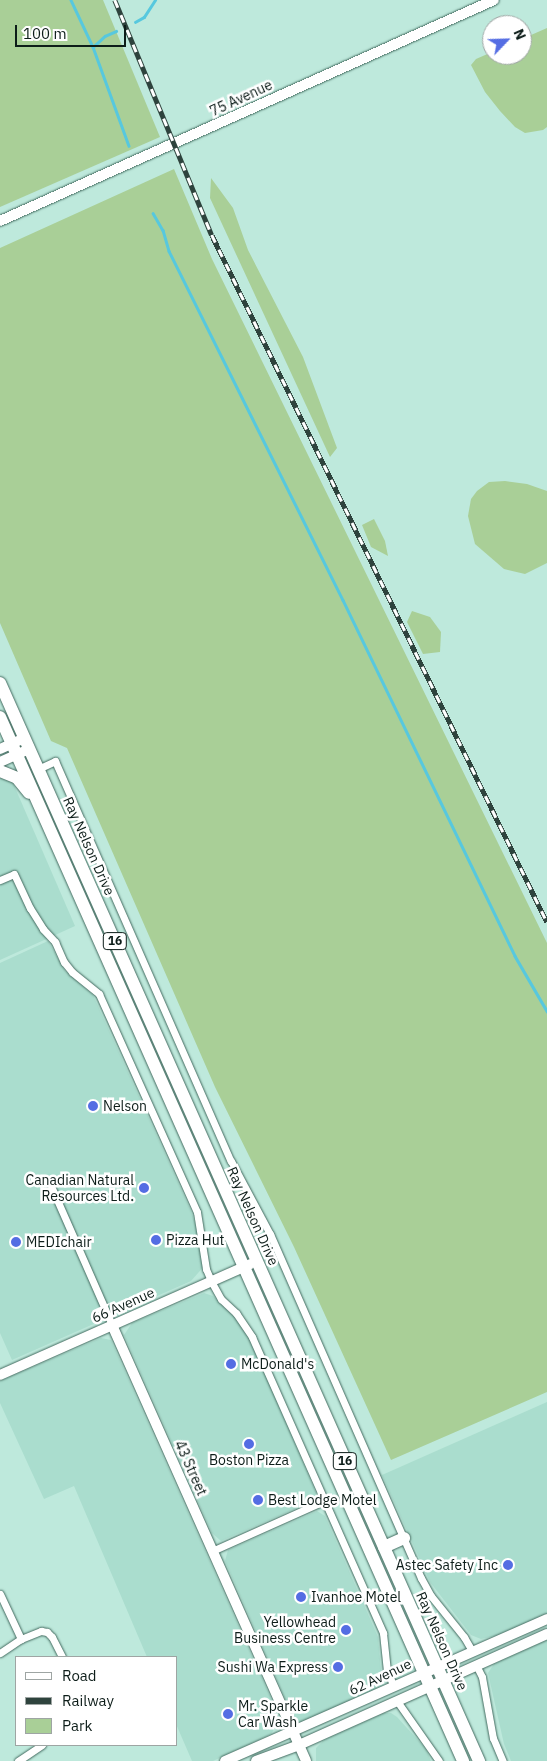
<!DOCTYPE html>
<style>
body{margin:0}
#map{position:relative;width:547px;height:1761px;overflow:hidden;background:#bee9dc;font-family:"IBM Plex Sans",sans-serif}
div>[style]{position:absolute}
.built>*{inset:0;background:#aaddce}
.green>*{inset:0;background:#a9cf97}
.stream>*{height:2.5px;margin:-1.25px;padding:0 1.25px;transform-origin:1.25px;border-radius:1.25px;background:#57c8de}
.roads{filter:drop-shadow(0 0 1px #436a5f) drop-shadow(0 0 1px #436a5f)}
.street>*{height:7px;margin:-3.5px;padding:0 3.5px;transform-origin:3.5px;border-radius:3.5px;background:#fff}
.secondary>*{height:10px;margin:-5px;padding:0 5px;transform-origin:5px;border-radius:5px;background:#fff}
.highway>*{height:12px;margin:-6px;padding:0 6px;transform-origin:6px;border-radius:6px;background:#fff}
.rail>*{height:4.5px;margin-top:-2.25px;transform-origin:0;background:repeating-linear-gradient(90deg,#fff 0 8px,#2e433d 0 16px);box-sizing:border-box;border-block:1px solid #2e433d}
.dots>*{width:14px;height:14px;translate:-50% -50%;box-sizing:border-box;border:2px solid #fff;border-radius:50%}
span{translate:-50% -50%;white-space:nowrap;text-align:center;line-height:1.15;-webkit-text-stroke:5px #fff;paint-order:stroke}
.shield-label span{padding:1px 4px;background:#fff;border:1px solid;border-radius:4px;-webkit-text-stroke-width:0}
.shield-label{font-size:12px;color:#0d1d19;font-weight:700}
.street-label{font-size:14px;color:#0d1d19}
.poi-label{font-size:14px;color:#0d1d19}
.left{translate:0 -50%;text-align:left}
.right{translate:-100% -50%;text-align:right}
.legend{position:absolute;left:15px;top:1656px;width:162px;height:90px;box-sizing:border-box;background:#fff;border:1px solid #9ea5a3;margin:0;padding:6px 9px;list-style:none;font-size:15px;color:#0d1d19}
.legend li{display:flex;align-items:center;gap:10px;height:25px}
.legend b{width:25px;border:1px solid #9ea5a3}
.north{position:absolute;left:482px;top:15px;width:50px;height:50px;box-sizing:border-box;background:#fff;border:1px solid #9ea5a3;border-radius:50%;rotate:66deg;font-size:14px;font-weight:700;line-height:20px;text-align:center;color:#0d1d19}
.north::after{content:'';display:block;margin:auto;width:18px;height:22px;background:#546de3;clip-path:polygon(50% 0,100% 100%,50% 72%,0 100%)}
.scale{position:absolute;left:15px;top:25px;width:111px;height:22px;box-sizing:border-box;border:2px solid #0d1d19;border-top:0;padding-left:6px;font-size:15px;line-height:18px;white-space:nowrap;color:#0d1d19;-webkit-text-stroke:4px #fff;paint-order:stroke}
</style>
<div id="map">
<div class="built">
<i style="clip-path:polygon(0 775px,13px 783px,75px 926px,0 960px)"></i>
<i style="clip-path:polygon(48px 941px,65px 971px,93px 995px,191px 1211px,200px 1238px,205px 1265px,191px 1281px,12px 1360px,0 1333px,0 963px)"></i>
<i style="clip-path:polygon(204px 1293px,213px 1296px,245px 1327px,316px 1493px,313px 1501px,221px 1541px,212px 1533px,124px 1335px,132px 1323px)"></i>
<i style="clip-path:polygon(101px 1338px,111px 1340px,277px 1712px,277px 1725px,271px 1734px,213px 1761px,192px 1761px,176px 1724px,176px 1657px,147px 1657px,74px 1486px,44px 1499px,0 1403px,0 1381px)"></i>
<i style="clip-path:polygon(547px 1402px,547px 1615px,499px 1635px,481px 1639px,471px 1635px,430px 1582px,382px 1475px)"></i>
<i style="clip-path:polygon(317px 1511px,325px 1516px,378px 1637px,382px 1681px,375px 1690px,303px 1723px,295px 1721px,225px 1561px,228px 1550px)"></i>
<i style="clip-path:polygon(547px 1640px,547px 1761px,511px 1761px,504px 1744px,488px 1673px,494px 1664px)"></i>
<i style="clip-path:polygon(384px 1713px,391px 1713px,397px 1717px,426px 1749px,431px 1761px,316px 1761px,316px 1748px,324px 1740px)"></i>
</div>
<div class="green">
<i style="clip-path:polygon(0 0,103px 0,160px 137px,0 207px)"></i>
<i style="clip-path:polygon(547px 28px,547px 127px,543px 130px,525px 133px,515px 127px,500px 111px,485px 92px,471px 65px,476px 59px,492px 52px,492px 55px,522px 55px,522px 39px)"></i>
<i style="clip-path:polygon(174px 169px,212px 259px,547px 943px,547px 1392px,391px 1460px,294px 1247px,215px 1087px,67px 748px,51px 741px,0 623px,0 248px)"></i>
<i style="clip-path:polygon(211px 178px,233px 208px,248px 250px,303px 357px,337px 448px,330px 457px,210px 198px)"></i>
<i style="clip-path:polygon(505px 481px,527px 484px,547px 491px,547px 563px,525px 574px,504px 569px,475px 544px,468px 516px,471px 499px,477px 491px,489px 482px)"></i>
<i style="clip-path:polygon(374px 519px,385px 541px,388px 556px,371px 547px,362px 525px)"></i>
<i style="clip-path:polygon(412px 611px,430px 617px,441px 632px,440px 652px,423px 654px,407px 622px)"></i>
</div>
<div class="stream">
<i style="left:71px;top:0;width:52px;rotate:64.9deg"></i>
<i style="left:93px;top:47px;width:105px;rotate:70deg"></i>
<i style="left:135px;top:22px;width:10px;rotate:-29deg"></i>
<i style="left:144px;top:17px;width:20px;rotate:-57deg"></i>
<i style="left:93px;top:47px;width:16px;rotate:-43deg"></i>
<i style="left:105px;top:36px;width:12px;rotate:-24deg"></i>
<i style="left:153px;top:213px;width:20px;rotate:60deg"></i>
<i style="left:163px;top:230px;width:22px;rotate:74deg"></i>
<i style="left:169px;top:251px;width:390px;rotate:63.5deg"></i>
<i style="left:343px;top:600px;width:395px;rotate:64.2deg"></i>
<i style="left:515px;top:956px;width:64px;rotate:59.8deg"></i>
</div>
<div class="roads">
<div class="street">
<i style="left:38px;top:769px;width:19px;rotate:-25deg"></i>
<i style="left:55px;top:761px;width:437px;rotate:66.3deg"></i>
<i style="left:231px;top:1161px;width:83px;rotate:61.9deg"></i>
<i style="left:270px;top:1234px;width:376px;rotate:66.3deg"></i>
<i style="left:421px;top:1578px;width:21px;rotate:61deg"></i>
<i style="left:431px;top:1596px;width:53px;rotate:51.2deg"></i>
<i style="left:464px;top:1637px;width:16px;rotate:60deg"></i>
<i style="left:0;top:880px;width:15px;rotate:-23deg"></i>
<i style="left:14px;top:874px;width:38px;rotate:65deg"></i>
<i style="left:30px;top:908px;width:25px;rotate:58deg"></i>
<i style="left:43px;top:929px;width:18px;rotate:47deg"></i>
<i style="left:55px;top:942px;width:22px;rotate:66deg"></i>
<i style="left:64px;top:962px;width:13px;rotate:51deg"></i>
<i style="left:72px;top:972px;width:35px;rotate:39deg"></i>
<i style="left:99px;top:994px;width:239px;rotate:65.8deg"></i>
<i style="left:197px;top:1212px;width:58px;rotate:81deg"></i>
<i style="left:206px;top:1269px;width:13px;rotate:67deg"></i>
<i style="left:211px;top:1281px;width:21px;rotate:61deg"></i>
<i style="left:221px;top:1299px;width:21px;rotate:43deg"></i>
<i style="left:236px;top:1313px;width:29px;rotate:56deg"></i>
<i style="left:252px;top:1337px;width:324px;rotate:66.1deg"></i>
<i style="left:383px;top:1633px;width:37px;rotate:84deg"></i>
<i style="left:387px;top:1670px;width:18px;rotate:68deg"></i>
<i style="left:51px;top:1186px;width:152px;rotate:66.3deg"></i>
<i style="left:212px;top:1551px;width:123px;rotate:-24.1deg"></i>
<i style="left:0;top:1594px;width:50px;rotate:65deg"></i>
<i style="left:0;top:1653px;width:25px;rotate:-34deg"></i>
<i style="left:21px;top:1639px;width:22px;rotate:-22deg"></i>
<i style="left:41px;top:1631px;width:6px;rotate:9deg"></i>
<i style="left:47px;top:1632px;width:7px;rotate:45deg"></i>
<i style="left:52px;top:1637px;width:22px;rotate:63deg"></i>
<i style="left:477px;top:1667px;width:11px;rotate:63deg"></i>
<i style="left:482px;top:1677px;width:62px;rotate:79.8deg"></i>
<i style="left:493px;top:1738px;width:25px;rotate:67deg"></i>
<i style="left:397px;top:1701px;width:73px;rotate:55deg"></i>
<i style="left:18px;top:1761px;width:29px;rotate:-34deg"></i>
</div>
<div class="secondary">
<i style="left:0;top:221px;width:541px;rotate:-24.1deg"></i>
<i style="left:0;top:749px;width:27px;rotate:-24deg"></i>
<i style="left:0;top:762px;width:32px;rotate:-24deg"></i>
<i style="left:112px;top:1325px;width:477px;rotate:66deg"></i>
<i style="left:0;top:1375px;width:274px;rotate:-23.9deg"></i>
<i style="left:225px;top:1761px;width:352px;rotate:-23.8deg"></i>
<i style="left:256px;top:1761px;width:46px;rotate:-20.4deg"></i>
<i style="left:299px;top:1745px;width:272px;rotate:-24.1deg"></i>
</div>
<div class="highway">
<i style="left:0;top:683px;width:1180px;rotate:66.04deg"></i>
<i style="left:0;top:717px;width:1142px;rotate:66.08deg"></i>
<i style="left:0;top:771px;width:18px;rotate:22deg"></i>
<i style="left:17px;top:778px;width:19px;rotate:51deg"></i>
<i style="left:384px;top:1547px;width:22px;rotate:-24deg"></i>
</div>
</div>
<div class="rail">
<i style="left:115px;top:0;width:254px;rotate:67.6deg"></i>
<i style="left:212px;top:235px;width:764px;rotate:64deg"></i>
</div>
<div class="dots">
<i style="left:93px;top:1106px;background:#546de3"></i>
<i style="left:144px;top:1188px;background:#546de3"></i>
<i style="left:156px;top:1240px;background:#546de3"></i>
<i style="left:16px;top:1242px;background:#546de3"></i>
<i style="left:231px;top:1364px;background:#546de3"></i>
<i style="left:249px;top:1444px;background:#546de3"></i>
<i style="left:258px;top:1500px;background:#546de3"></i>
<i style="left:508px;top:1565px;background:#546de3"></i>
<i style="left:301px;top:1597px;background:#546de3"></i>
<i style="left:346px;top:1630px;background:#546de3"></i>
<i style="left:338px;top:1667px;background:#546de3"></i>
<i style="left:228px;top:1714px;background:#546de3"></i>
</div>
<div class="shield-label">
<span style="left:115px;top:941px">16</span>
<span style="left:345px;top:1461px">16</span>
</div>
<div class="street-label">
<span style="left:241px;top:98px;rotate:-25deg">75 Avenue</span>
<span style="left:89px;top:846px;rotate:66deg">Ray Nelson Drive</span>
<span style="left:253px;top:1216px;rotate:66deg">Ray Nelson Drive</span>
<span style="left:123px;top:1305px;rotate:-24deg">66 Avenue</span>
<span style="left:191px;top:1468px;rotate:66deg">43 Street</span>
<span style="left:442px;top:1641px;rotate:66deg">Ray Nelson Drive</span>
<span style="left:380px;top:1677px;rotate:-25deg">62 Avenue</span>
</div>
<div class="poi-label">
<span class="left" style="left:103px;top:1106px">Nelson</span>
<span class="right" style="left:134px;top:1188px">Canadian Natural<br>Resources Ltd.</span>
<span class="left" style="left:166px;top:1240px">Pizza Hut</span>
<span class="left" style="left:26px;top:1242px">MEDIchair</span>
<span class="left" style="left:241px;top:1364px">McDonald's</span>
<span style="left:249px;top:1460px">Boston Pizza</span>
<span class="left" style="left:268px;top:1500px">Best Lodge Motel</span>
<span class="right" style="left:498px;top:1565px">Astec Safety Inc</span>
<span class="left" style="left:311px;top:1597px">Ivanhoe Motel</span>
<span class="right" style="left:336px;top:1630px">Yellowhead<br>Business Centre</span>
<span class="right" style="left:328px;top:1667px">Sushi Wa Express</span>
<span class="left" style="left:238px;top:1714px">Mr. Sparkle<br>Car Wash</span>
</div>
<ul class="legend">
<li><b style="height:6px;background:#fff"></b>Road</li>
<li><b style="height:6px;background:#2e433d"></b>Railway</li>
<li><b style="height:14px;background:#a9cf97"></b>Park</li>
</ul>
<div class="north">N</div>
<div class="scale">100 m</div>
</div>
